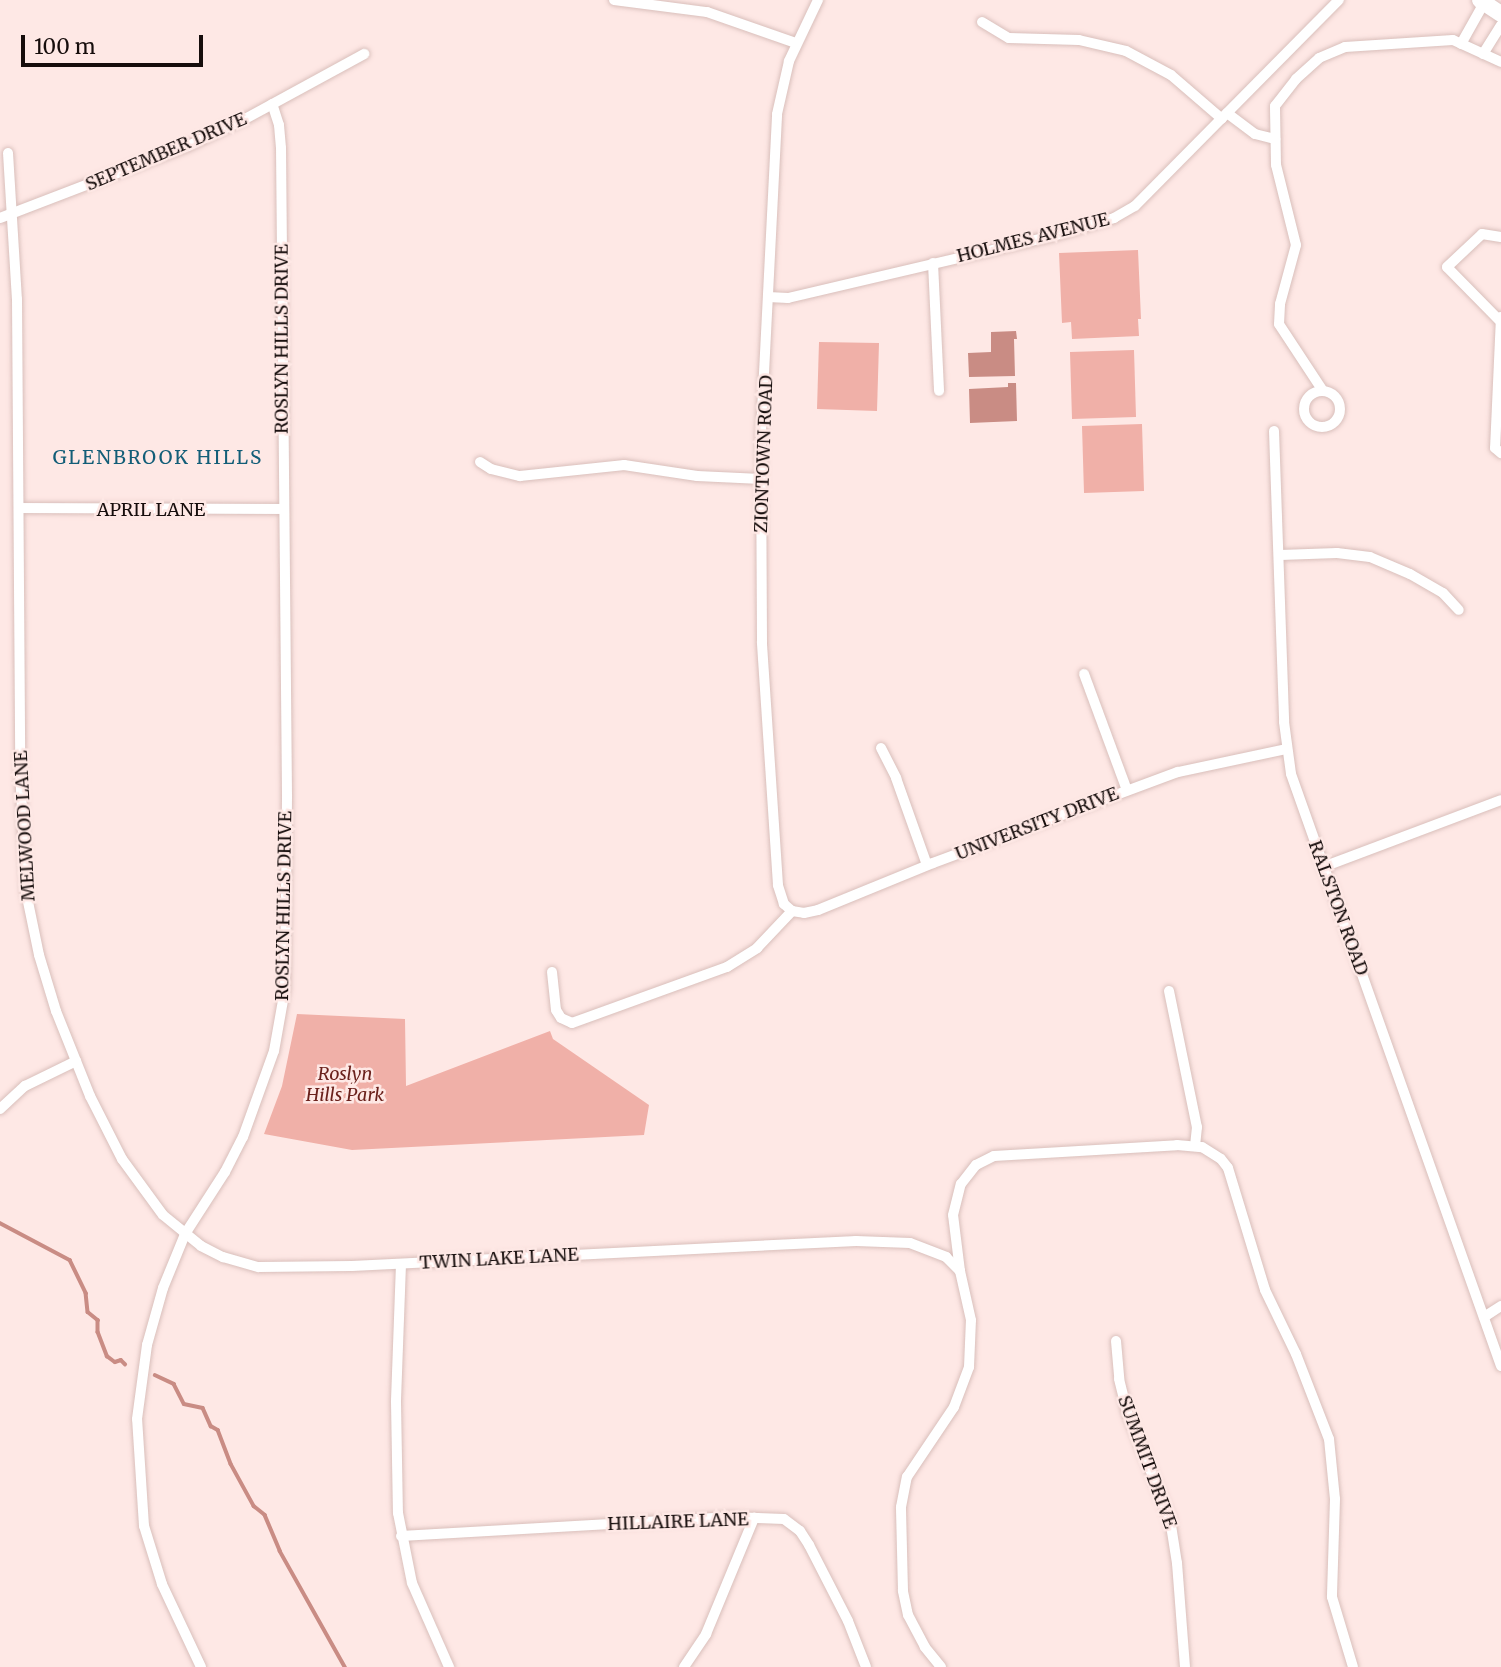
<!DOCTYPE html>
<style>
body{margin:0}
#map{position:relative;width:1501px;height:1667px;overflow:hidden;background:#fee8e5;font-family:Merriweather,serif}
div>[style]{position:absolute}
.green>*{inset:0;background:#f0b0a8}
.water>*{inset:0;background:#c98c84}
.stream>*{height:3.5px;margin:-1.75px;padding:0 1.75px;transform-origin:1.75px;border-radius:1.75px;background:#c98c84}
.roads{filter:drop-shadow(0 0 2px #d9bfbb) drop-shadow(0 0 2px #d9bfbb)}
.minor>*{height:10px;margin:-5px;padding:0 5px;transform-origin:5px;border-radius:5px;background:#fff}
.minor>.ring{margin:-5px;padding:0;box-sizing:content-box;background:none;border:10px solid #fff;border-radius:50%}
.secondary>*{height:16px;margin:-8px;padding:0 8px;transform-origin:8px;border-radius:8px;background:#fff}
span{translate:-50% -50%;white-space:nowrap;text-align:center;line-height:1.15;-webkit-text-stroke:5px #fee8e5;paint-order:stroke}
.street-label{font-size:18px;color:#160d0c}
.park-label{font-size:18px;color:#6b211c;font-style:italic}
.neighbourhood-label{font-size:19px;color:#135e78;letter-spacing:2px}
.scale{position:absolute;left:21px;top:35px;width:182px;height:32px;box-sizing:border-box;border:4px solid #160d0c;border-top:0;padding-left:9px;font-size:21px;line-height:24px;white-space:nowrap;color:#160d0c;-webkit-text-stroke:5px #fee8e5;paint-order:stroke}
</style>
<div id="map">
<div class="green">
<i style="clip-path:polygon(1138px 250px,1141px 319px,1138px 319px,1139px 336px,1072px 339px,1071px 322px,1062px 323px,1059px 253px)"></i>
<i style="clip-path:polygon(819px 342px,879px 343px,877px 411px,817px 409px)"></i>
<i style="clip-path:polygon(1134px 350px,1136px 417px,1072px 419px,1070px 352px)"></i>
<i style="clip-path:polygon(1142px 424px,1144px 491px,1084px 493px,1082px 426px)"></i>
<i style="clip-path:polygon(297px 1014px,405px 1019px,406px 1086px,550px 1031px,553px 1039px,649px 1105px,644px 1135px,352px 1150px,264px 1134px,282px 1086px)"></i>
</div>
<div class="water">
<i style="clip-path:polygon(1016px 331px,1017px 339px,1014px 339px,1015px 376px,969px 377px,968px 353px,991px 352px,991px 332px)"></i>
<i style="clip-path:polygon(1008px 383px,1016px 383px,1017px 421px,970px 423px,969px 389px,1008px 387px)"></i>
</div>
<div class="stream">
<i style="left:0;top:1223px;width:79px;rotate:27.9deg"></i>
<i style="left:70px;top:1260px;width:37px;rotate:64deg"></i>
<i style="left:86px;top:1293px;width:19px;rotate:84deg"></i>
<i style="left:88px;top:1312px;width:13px;rotate:39deg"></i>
<i style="left:98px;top:1320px;width:12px;rotate:90deg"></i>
<i style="left:98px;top:1332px;width:26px;rotate:69deg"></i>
<i style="left:107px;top:1356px;width:10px;rotate:37deg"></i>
<i style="left:115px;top:1362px;width:6px;rotate:-18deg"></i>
<i style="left:121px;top:1360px;width:6px;rotate:45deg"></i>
<i style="left:155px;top:1375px;width:21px;rotate:25deg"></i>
<i style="left:174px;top:1384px;width:22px;rotate:63deg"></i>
<i style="left:184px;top:1404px;width:19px;rotate:12deg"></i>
<i style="left:203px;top:1408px;width:20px;rotate:66deg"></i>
<i style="left:211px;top:1426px;width:8px;rotate:30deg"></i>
<i style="left:218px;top:1430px;width:36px;rotate:69deg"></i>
<i style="left:231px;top:1464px;width:48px;rotate:61.3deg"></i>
<i style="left:254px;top:1506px;width:14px;rotate:39deg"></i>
<i style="left:265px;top:1515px;width:39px;rotate:67deg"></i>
<i style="left:280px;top:1551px;width:133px;rotate:60.7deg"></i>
</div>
<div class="roads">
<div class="minor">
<i style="left:614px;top:0;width:94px;rotate:7.4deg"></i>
<i style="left:707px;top:12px;width:94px;rotate:19.2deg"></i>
<i style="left:982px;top:22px;width:31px;rotate:31deg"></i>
<i style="left:1009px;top:38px;width:70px;rotate:1.6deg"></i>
<i style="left:1079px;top:40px;width:48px;rotate:13.2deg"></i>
<i style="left:1126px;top:51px;width:51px;rotate:28.1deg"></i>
<i style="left:1171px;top:75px;width:67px;rotate:40.8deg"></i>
<i style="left:1461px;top:44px;width:47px;rotate:-60.7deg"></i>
<i style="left:1483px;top:54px;width:34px;rotate:-58deg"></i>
<i style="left:1227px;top:113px;width:35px;rotate:37deg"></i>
<i style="left:1255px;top:134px;width:21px;rotate:14deg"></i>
<i style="left:8px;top:153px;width:146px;rotate:86.5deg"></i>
<i style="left:17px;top:299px;width:470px;rotate:89.6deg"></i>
<i style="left:20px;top:769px;width:123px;rotate:87.2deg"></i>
<i style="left:26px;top:892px;width:64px;rotate:78.3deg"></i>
<i style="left:39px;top:955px;width:59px;rotate:73.1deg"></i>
<i style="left:56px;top:1011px;width:92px;rotate:68.2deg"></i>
<i style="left:90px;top:1096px;width:71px;rotate:63.1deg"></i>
<i style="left:122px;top:1159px;width:69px;rotate:53.8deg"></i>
<i style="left:163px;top:1215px;width:49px;rotate:39.2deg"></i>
<i style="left:201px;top:1246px;width:25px;rotate:27deg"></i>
<i style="left:223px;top:1257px;width:37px;rotate:16deg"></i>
<i style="left:259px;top:1267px;width:93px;rotate:-0.6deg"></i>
<i style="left:352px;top:1266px;width:505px;rotate:-2.84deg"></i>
<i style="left:856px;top:1241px;width:54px;rotate:2.1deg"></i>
<i style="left:910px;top:1243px;width:39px;rotate:21deg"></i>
<i style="left:946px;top:1257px;width:20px;rotate:45deg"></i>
<i style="left:0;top:218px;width:201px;rotate:-21deg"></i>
<i style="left:188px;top:146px;width:63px;rotate:-25.3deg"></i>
<i style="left:245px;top:119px;width:136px;rotate:-28.6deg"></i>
<i style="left:933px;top:263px;width:128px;rotate:87.3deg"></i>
<i style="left:768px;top:297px;width:20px;rotate:3deg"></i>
<i style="left:788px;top:298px;width:272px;rotate:-13.2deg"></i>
<i style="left:1053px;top:236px;width:64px;rotate:-16.4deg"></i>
<i style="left:1114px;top:218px;width:24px;rotate:-30deg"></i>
<i style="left:1135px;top:206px;width:290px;rotate:-45.3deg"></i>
<i style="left:1501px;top:317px;width:131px;rotate:92.6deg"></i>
<i style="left:1495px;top:448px;width:8px;rotate:40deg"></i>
<i style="left:1499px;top:320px;width:74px;rotate:-134.5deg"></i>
<i style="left:1447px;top:267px;width:48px;rotate:-43.3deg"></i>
<i style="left:1482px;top:234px;width:19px;rotate:9deg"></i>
<i style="left:1323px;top:391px;width:80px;rotate:-123.3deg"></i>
<i style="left:1279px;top:324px;width:20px;rotate:-87deg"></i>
<i style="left:1280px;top:304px;width:61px;rotate:-74.8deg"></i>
<i style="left:1296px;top:245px;width:82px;rotate:-104deg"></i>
<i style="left:1276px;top:165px;width:59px;rotate:-91deg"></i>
<i style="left:1275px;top:106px;width:34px;rotate:-52deg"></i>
<i style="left:1296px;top:79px;width:31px;rotate:-42deg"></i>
<i style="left:1319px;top:58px;width:28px;rotate:-23deg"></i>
<i style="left:1345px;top:47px;width:108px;rotate:-3.7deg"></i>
<i style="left:1453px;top:40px;width:53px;rotate:24.6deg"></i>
<i class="ring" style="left:1304px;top:391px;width:26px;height:26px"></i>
<i style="left:1274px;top:431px;width:291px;rotate:88deg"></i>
<i style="left:1284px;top:722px;width:52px;rotate:82.3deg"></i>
<i style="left:1291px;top:774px;width:628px;rotate:70.47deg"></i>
<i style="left:480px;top:462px;width:13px;rotate:32deg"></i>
<i style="left:491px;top:469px;width:30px;rotate:14deg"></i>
<i style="left:520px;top:476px;width:105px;rotate:-6deg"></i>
<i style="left:624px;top:465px;width:74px;rotate:8.6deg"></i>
<i style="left:697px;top:476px;width:64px;rotate:2.7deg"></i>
<i style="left:19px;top:508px;width:264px;rotate:0.2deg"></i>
<i style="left:1280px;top:555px;width:57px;rotate:-2deg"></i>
<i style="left:1337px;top:553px;width:33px;rotate:7deg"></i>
<i style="left:1370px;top:557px;width:43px;rotate:23deg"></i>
<i style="left:1410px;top:574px;width:38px;rotate:30deg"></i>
<i style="left:1443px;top:593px;width:23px;rotate:47deg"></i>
<i style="left:1084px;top:674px;width:124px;rotate:69.7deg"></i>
<i style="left:881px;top:748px;width:34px;rotate:63deg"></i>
<i style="left:896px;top:778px;width:92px;rotate:70.4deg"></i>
<i style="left:1323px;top:867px;width:190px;rotate:-20.6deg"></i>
<i style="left:792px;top:911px;width:11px;rotate:-139deg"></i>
<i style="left:784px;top:904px;width:20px;rotate:-108deg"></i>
<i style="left:778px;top:885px;width:244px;rotate:-93.8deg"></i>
<i style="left:762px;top:642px;width:210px;rotate:-90.3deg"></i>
<i style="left:761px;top:432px;width:318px;rotate:-87.1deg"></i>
<i style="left:777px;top:114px;width:54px;rotate:-77.2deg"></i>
<i style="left:789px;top:61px;width:68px;rotate:-64.6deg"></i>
<i style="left:792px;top:911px;width:12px;rotate:9deg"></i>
<i style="left:804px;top:913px;width:14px;rotate:-12deg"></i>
<i style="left:818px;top:910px;width:124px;rotate:-22.2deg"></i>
<i style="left:933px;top:863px;width:261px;rotate:-20.4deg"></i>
<i style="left:1178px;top:772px;width:110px;rotate:-12deg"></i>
<i style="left:552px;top:972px;width:38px;rotate:84deg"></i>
<i style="left:556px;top:1010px;width:9px;rotate:58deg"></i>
<i style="left:561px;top:1018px;width:12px;rotate:24deg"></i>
<i style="left:572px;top:1023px;width:165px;rotate:-19.9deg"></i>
<i style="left:727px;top:967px;width:36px;rotate:-32deg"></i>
<i style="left:757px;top:948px;width:51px;rotate:-46.6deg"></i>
<i style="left:1169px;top:991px;width:139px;rotate:78.4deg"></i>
<i style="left:1197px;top:1127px;width:18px;rotate:96deg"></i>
<i style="left:0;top:1109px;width:34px;rotate:-43deg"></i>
<i style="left:25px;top:1086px;width:57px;rotate:-26.1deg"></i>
<i style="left:401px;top:1264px;width:138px;rotate:92.1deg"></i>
<i style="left:396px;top:1402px;width:111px;rotate:89deg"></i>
<i style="left:398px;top:1513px;width:71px;rotate:78.7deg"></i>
<i style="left:412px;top:1583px;width:92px;rotate:66.2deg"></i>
<i style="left:1484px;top:1317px;width:20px;rotate:-33deg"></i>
<i style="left:1116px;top:1341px;width:38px;rotate:85deg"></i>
<i style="left:1119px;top:1379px;width:34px;rotate:76deg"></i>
<i style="left:1127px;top:1412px;width:115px;rotate:68.1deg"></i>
<i style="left:1170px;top:1519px;width:45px;rotate:81deg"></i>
<i style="left:1177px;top:1563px;width:104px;rotate:85.6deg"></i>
<i style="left:401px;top:1536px;width:331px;rotate:-3.3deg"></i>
<i style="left:731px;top:1517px;width:53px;rotate:2.2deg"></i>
<i style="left:784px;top:1519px;width:20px;rotate:37deg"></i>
<i style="left:800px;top:1531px;width:17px;rotate:57deg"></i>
<i style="left:809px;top:1545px;width:85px;rotate:62.8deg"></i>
<i style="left:848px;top:1621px;width:49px;rotate:68.6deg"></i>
<i style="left:201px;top:1667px;width:92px;rotate:-115.2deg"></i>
<i style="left:162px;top:1584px;width:61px;rotate:-107.2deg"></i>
<i style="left:144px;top:1526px;width:107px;rotate:-93.7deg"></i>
<i style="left:137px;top:1419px;width:75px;rotate:-82.3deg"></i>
<i style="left:147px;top:1345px;width:59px;rotate:-74.3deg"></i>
<i style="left:163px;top:1288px;width:58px;rotate:-67.8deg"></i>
<i style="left:185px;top:1234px;width:74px;rotate:-57.2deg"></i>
<i style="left:225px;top:1172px;width:39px;rotate:-63deg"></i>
<i style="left:243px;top:1137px;width:91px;rotate:-70.2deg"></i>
<i style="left:274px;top:1051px;width:63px;rotate:-79.9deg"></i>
<i style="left:285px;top:989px;width:194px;rotate:-89.4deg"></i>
<i style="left:287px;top:795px;width:647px;rotate:-90.53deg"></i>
<i style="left:281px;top:148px;width:23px;rotate:-95deg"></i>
<i style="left:279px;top:125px;width:22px;rotate:-108deg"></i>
<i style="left:684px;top:1667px;width:40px;rotate:-56deg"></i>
<i style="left:706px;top:1634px;width:126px;rotate:-67.5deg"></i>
<i style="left:941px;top:1667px;width:26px;rotate:-129deg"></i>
<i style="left:925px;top:1647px;width:36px;rotate:-118deg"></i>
<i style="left:908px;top:1615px;width:25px;rotate:-102deg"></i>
<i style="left:903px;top:1591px;width:84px;rotate:-91.4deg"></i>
<i style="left:901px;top:1507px;width:31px;rotate:-79deg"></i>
<i style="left:907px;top:1477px;width:84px;rotate:-56.1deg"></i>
<i style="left:954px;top:1407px;width:43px;rotate:-69.4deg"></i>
<i style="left:969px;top:1367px;width:47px;rotate:-87.6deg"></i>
<i style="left:971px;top:1320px;width:50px;rotate:-102.7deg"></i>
<i style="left:960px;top:1271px;width:56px;rotate:-97.1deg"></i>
<i style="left:953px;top:1215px;width:32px;rotate:-76deg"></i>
<i style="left:961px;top:1184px;width:24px;rotate:-52deg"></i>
<i style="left:976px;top:1165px;width:20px;rotate:-27deg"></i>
<i style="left:994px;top:1156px;width:183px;rotate:-3.4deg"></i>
<i style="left:1177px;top:1145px;width:25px;rotate:5deg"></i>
<i style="left:1202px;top:1147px;width:22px;rotate:32deg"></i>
<i style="left:1221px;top:1159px;width:11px;rotate:52deg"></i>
<i style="left:1228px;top:1168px;width:127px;rotate:73.1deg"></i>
<i style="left:1265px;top:1290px;width:71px;rotate:64.2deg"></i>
<i style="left:1296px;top:1354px;width:91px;rotate:68.8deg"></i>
<i style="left:1329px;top:1439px;width:60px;rotate:84.3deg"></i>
<i style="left:1335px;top:1499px;width:98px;rotate:91.8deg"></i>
<i style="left:1332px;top:1597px;width:73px;rotate:73.3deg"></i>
</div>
<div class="secondary">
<i style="left:1480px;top:0;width:25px;rotate:34deg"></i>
</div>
</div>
<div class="street-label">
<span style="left:166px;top:152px;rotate:-23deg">SEPTEMBER DRIVE</span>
<span style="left:1033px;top:238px;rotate:-14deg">HOLMES AVENUE</span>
<span style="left:282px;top:339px;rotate:-90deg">ROSLYN HILLS DRIVE</span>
<span style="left:764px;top:454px;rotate:-88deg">ZIONTOWN ROAD</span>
<span style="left:151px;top:510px">APRIL LANE</span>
<span style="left:1037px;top:824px;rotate:-21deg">UNIVERSITY DRIVE</span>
<span style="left:25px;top:826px;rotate:-93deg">MELWOOD LANE</span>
<span style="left:284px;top:906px;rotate:-89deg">ROSLYN HILLS DRIVE</span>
<span style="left:1338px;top:908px;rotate:70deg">RALSTON ROAD</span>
<span style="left:499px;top:1259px;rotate:-3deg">TWIN LAKE LANE</span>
<span style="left:1147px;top:1462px;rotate:70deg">SUMMIT DRIVE</span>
<span style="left:678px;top:1522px;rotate:-2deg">HILLAIRE LANE</span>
</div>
<div class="park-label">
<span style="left:345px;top:1085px">Roslyn<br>Hills Park</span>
</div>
<div class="neighbourhood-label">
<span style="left:158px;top:458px">GLENBROOK HILLS</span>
</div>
<div class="scale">100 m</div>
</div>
